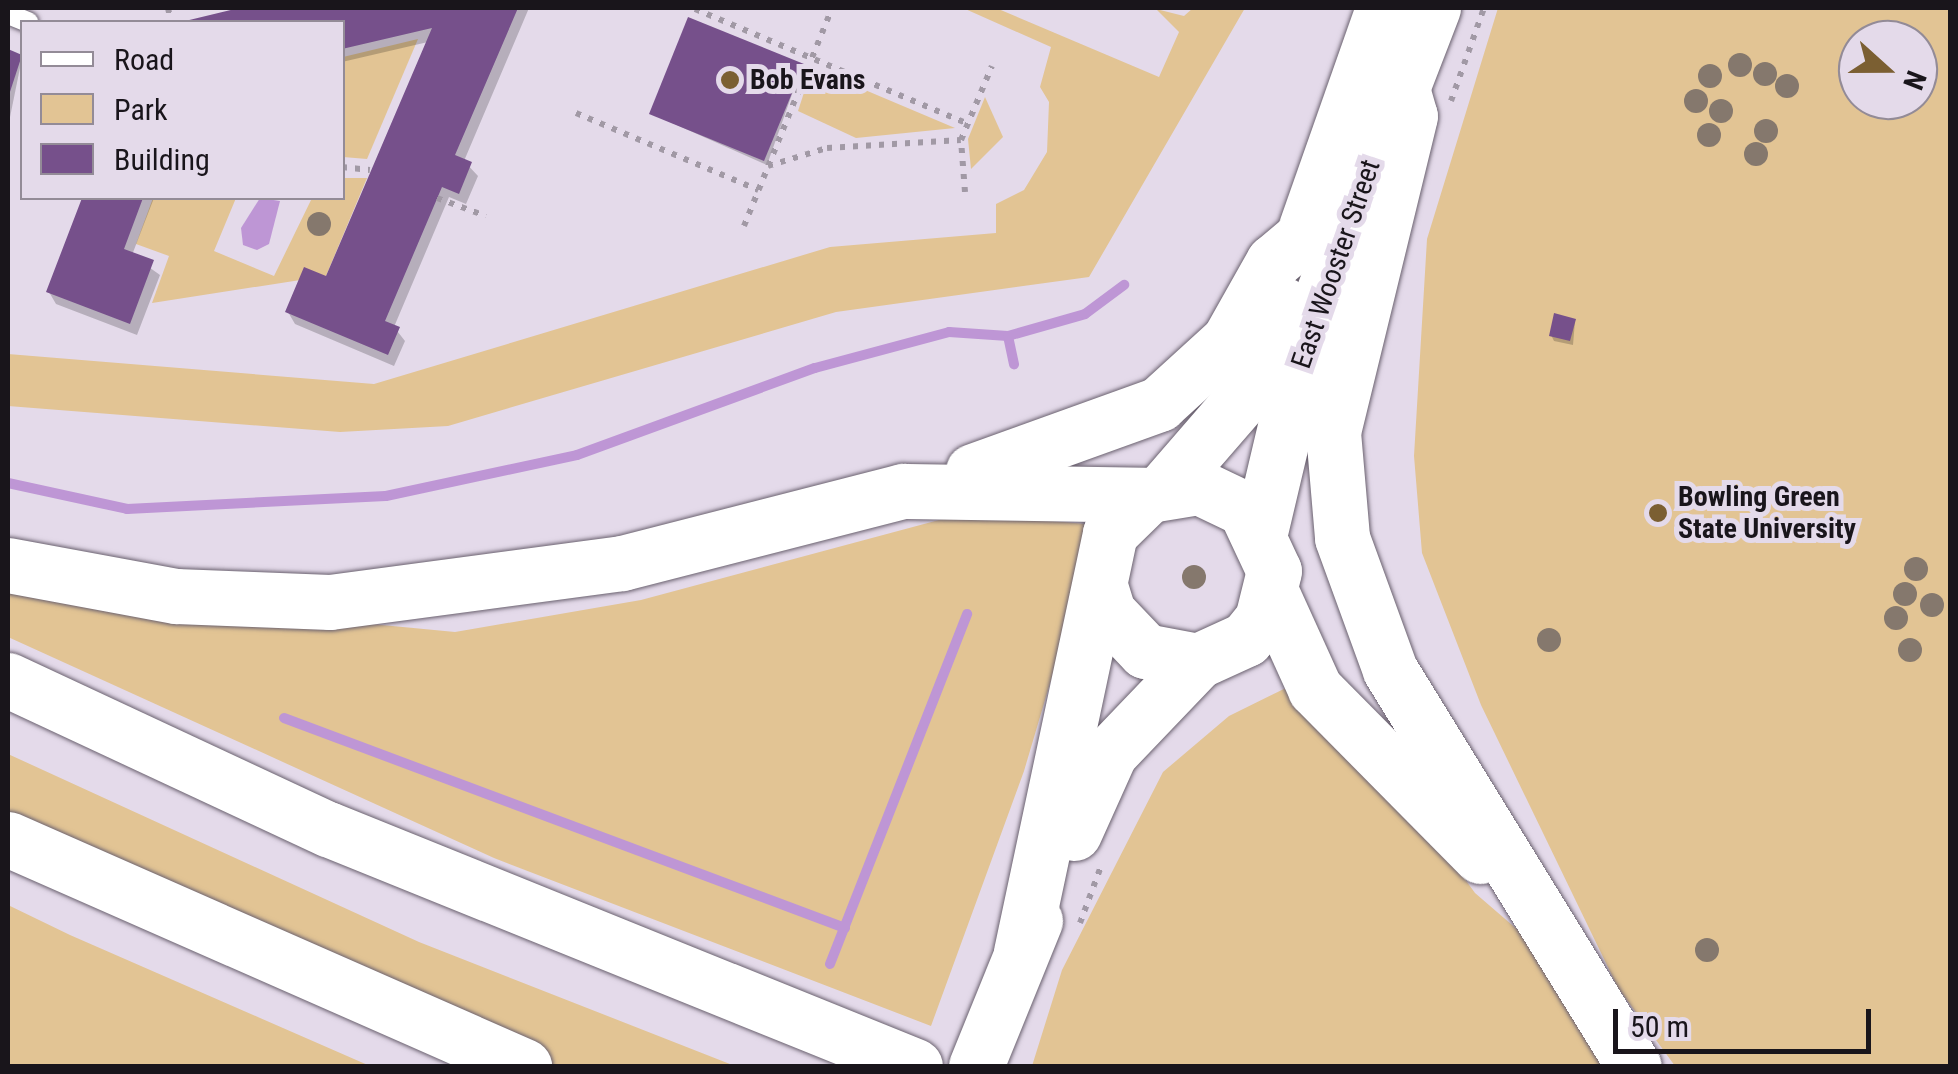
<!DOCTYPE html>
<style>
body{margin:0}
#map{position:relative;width:1958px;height:1074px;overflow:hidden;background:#e4daea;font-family:"Roboto Condensed",sans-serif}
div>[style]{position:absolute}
.green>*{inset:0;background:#e2c494}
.water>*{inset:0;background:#be96d5}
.shadow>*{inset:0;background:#0003}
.stream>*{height:10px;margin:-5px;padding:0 5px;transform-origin:5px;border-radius:5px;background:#be96d5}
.building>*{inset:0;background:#76508b}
.path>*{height:6px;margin-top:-3px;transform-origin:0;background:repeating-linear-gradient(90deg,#a199a5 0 5px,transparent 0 13px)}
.roads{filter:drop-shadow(0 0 2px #6a616f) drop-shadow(0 0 2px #6a616f)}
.lane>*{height:20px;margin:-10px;padding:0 10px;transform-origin:10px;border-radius:10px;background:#fff}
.secondary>*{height:55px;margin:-27.5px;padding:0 27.5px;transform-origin:27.5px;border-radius:27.5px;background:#fff}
.highway>*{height:55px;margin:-27.5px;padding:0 27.5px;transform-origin:27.5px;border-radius:27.5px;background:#fff}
.trees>*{width:24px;height:24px;margin:-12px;border-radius:50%;background:#85786d}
.dots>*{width:28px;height:28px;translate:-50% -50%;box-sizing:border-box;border:5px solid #e4daea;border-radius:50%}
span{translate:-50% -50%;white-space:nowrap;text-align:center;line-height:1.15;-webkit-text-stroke:10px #e4daea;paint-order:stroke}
.poi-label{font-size:28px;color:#19151b;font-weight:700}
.left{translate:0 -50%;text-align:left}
.street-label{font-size:28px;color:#19151b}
.frame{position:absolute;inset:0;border:10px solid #19151b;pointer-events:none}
.legend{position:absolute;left:20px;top:20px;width:325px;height:180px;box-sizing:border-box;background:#e4daea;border:2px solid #938b97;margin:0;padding:12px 18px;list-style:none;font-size:30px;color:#19151b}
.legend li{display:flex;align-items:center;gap:20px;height:50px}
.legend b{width:50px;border:2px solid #938b97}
.north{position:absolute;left:1838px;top:20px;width:100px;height:100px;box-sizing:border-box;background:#e4daea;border:2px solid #938b97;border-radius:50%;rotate:111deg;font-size:28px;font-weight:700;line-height:40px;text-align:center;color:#19151b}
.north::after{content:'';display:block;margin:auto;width:35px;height:45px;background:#7b5f32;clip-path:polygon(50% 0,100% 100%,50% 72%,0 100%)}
.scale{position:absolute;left:1613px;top:1009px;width:258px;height:45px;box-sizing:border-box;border:5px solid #19151b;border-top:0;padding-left:12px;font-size:30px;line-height:35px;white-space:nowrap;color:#19151b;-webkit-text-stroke:8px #e4daea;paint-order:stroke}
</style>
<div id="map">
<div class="green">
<i style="clip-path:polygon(963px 8px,996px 8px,1159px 77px,1179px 32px,1156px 9px,1184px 16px,1193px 8px,1245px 8px,1089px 277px,836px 312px,448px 426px,340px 432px,8px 406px,8px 354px,374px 384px,830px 247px,996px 233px,996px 204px,1024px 190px,1047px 152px,1049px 102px,1040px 87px,1051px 47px)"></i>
<i style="clip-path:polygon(evenodd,1498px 8px,1950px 8px,1950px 1066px,1675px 1066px,1618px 988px,1481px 705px,1422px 553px,1414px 456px,1427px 239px,1498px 8px,1858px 40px,1918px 40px,1918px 100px,1858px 100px,1858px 40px)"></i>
<i style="clip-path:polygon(418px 39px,367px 159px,343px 157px,343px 57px)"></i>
<i style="clip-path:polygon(812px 68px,813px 68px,955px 128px,856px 138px,798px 111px)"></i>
<i style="clip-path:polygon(985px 97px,1003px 137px,971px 169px,968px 139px)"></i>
<i style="clip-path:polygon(343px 178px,367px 178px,326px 276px,152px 303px,169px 256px,136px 244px,153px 198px,236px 198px,214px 251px,274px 276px,312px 198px,342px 198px)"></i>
<i style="clip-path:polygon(965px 513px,1086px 524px,1083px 572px,1024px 771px,931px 1026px,494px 858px,8px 637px,8px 589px,455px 632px,641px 600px)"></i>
<i style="clip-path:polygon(1290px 686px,1391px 777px,1475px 893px,1526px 937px,1604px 1066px,1032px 1066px,1062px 970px,1163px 772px,1229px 716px)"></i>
<i style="clip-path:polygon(8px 754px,419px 942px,735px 1066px,537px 1066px,8px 836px)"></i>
<i style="clip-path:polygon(8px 905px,70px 935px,370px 1066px,8px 1066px)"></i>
</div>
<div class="water">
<i style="clip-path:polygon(260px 198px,280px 201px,269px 244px,257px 250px,243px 245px,241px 228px)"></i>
</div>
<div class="shadow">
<i style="clip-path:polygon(250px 8px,529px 8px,464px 161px,478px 176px,466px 204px,449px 197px,394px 327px,405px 341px,394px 366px,295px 324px,288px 312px,328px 280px,428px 42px,342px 62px,342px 22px,186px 22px)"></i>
<i style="clip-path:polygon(8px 52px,22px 58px,8px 127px)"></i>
<i style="clip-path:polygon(802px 66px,767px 165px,652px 114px)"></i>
<i style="clip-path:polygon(85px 198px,154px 198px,132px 255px,160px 275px,137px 335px,56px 304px,49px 292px)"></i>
<i style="clip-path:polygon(1575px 321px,1573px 345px,1554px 341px,1551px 335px)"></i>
</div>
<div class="stream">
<i style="left:1008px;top:336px;width:29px;rotate:78deg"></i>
<i style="left:8px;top:483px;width:122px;rotate:12.3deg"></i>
<i style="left:127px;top:509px;width:259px;rotate:-2.9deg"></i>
<i style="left:386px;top:496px;width:195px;rotate:-12.1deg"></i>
<i style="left:577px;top:455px;width:253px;rotate:-20.1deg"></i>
<i style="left:815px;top:368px;width:139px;rotate:-15deg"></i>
<i style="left:949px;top:332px;width:59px;rotate:3.9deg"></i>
<i style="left:1008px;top:336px;width:80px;rotate:-15.9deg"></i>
<i style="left:1085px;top:314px;width:49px;rotate:-36.6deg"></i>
<i style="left:284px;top:718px;width:599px;rotate:20.52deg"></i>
<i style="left:830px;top:964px;width:376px;rotate:-68.6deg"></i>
</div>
<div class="building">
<i style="clip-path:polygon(239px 8px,518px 8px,455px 155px,472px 162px,459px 194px,442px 187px,385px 321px,400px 327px,388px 355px,285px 312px,304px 267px,326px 276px,432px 28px,342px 49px,342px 22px,181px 22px)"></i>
<i style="clip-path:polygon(688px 17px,804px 64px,764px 161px,649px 114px)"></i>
<i style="clip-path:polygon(8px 49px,22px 55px,8px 98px)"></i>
<i style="clip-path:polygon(82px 198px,143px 198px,124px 249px,154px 260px,130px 324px,46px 292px)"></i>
<i style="clip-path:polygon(1554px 313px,1576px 319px,1570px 341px,1549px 336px)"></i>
</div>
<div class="path">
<i style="left:168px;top:8px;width:14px;rotate:78deg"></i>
<i style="left:695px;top:9px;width:296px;rotate:22.8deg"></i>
<i style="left:1451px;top:101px;width:99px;rotate:-70.5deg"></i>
<i style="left:576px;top:113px;width:198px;rotate:22.9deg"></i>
<i style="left:768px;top:166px;width:62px;rotate:-17deg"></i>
<i style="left:827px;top:148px;width:134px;rotate:-3.4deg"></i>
<i style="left:342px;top:167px;width:28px;rotate:6deg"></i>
<i style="left:965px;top:192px;width:52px;rotate:-94.4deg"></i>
<i style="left:961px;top:140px;width:80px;rotate:-67.3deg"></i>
<i style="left:437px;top:198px;width:52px;rotate:20.2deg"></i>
<i style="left:744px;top:226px;width:235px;rotate:-68deg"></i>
<i style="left:1080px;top:923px;width:58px;rotate:-69.7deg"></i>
</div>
<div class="roads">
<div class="lane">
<i style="left:8px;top:14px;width:22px;rotate:22deg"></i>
</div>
<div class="secondary">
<i style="left:1306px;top:227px;width:232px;rotate:-70.6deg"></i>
<i style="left:1162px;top:491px;width:139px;rotate:-49.1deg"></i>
<i style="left:1253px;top:386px;width:87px;rotate:-69.9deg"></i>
<i style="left:1261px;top:528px;width:196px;rotate:-76.7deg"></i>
<i style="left:1306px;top:337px;width:353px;rotate:-68.9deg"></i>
<i style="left:1074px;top:833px;width:88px;rotate:-65.8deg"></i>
<i style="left:1110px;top:753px;width:127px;rotate:-46.3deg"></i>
<i style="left:1021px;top:952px;width:428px;rotate:-78deg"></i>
<i style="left:1110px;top:533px;width:54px;rotate:-44.3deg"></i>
<i style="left:1149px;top:495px;width:51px;rotate:-9.1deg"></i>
<i style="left:1199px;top:487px;width:51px;rotate:25.6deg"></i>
<i style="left:1245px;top:509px;width:68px;rotate:64.9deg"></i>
<i style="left:1274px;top:571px;width:49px;rotate:104deg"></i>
<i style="left:1262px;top:619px;width:26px;rotate:129deg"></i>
<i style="left:1246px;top:639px;width:53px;rotate:155.4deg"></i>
<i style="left:1198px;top:661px;width:54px;rotate:-169.3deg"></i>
<i style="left:1145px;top:651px;width:54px;rotate:-133.5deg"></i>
<i style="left:1108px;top:612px;width:27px;rotate:-107deg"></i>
<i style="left:976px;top:1066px;width:157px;rotate:-67.9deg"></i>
</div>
<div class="highway">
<i style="left:1401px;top:85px;width:32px;rotate:74deg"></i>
<i style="left:1410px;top:116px;width:325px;rotate:103.7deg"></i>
<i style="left:1333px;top:432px;width:106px;rotate:85.1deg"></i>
<i style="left:1342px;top:538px;width:140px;rotate:70deg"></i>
<i style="left:1390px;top:670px;width:465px;rotate:58.4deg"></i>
<i style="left:973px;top:471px;width:198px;rotate:-19.8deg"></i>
<i style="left:1159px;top:404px;width:95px;rotate:-42.4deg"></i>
<i style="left:1229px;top:340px;width:90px;rotate:-60.6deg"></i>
<i style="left:1273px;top:262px;width:38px;rotate:-40deg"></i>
<i style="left:8px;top:565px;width:171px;rotate:10.5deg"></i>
<i style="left:176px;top:596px;width:154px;rotate:2.2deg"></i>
<i style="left:330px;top:602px;width:295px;rotate:-7.6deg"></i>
<i style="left:622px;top:563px;width:290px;rotate:-14.4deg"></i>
<i style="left:903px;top:491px;width:246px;rotate:0.9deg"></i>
<i style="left:1272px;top:594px;width:104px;rotate:65.6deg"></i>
<i style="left:1315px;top:689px;width:235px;rotate:45.3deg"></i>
<i style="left:8px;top:680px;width:353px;rotate:25deg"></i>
<i style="left:328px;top:829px;width:633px;rotate:21.99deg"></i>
<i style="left:8px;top:839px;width:564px;rotate:23.75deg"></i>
</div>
</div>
<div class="trees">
<i style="left:1740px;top:65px"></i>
<i style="left:1765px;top:74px"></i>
<i style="left:1710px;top:76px"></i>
<i style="left:1787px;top:86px"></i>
<i style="left:1696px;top:101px"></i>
<i style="left:1721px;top:111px"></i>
<i style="left:1766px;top:131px"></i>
<i style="left:1709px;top:135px"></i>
<i style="left:1756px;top:154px"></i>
<i style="left:319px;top:224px"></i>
<i style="left:1916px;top:569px"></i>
<i style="left:1194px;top:577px"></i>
<i style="left:1905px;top:594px"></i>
<i style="left:1932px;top:605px"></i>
<i style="left:1896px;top:618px"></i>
<i style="left:1549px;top:640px"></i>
<i style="left:1910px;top:650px"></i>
<i style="left:1707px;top:950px"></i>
</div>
<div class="dots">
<i style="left:730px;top:80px;background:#7b5f32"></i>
<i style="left:1658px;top:513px;background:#7b5f32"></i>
</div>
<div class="poi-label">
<span class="left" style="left:750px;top:80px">Bob Evans</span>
<span class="left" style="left:1678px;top:513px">Bowling Green<br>State University</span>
</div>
<div class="street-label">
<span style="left:1336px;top:264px;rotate:-71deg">East Wooster Street</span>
</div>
<div class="frame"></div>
<ul class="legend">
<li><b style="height:12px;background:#fff"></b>Road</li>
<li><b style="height:28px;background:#e2c494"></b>Park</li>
<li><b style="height:28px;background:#76508b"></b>Building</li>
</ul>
<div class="north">N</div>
<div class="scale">50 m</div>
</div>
